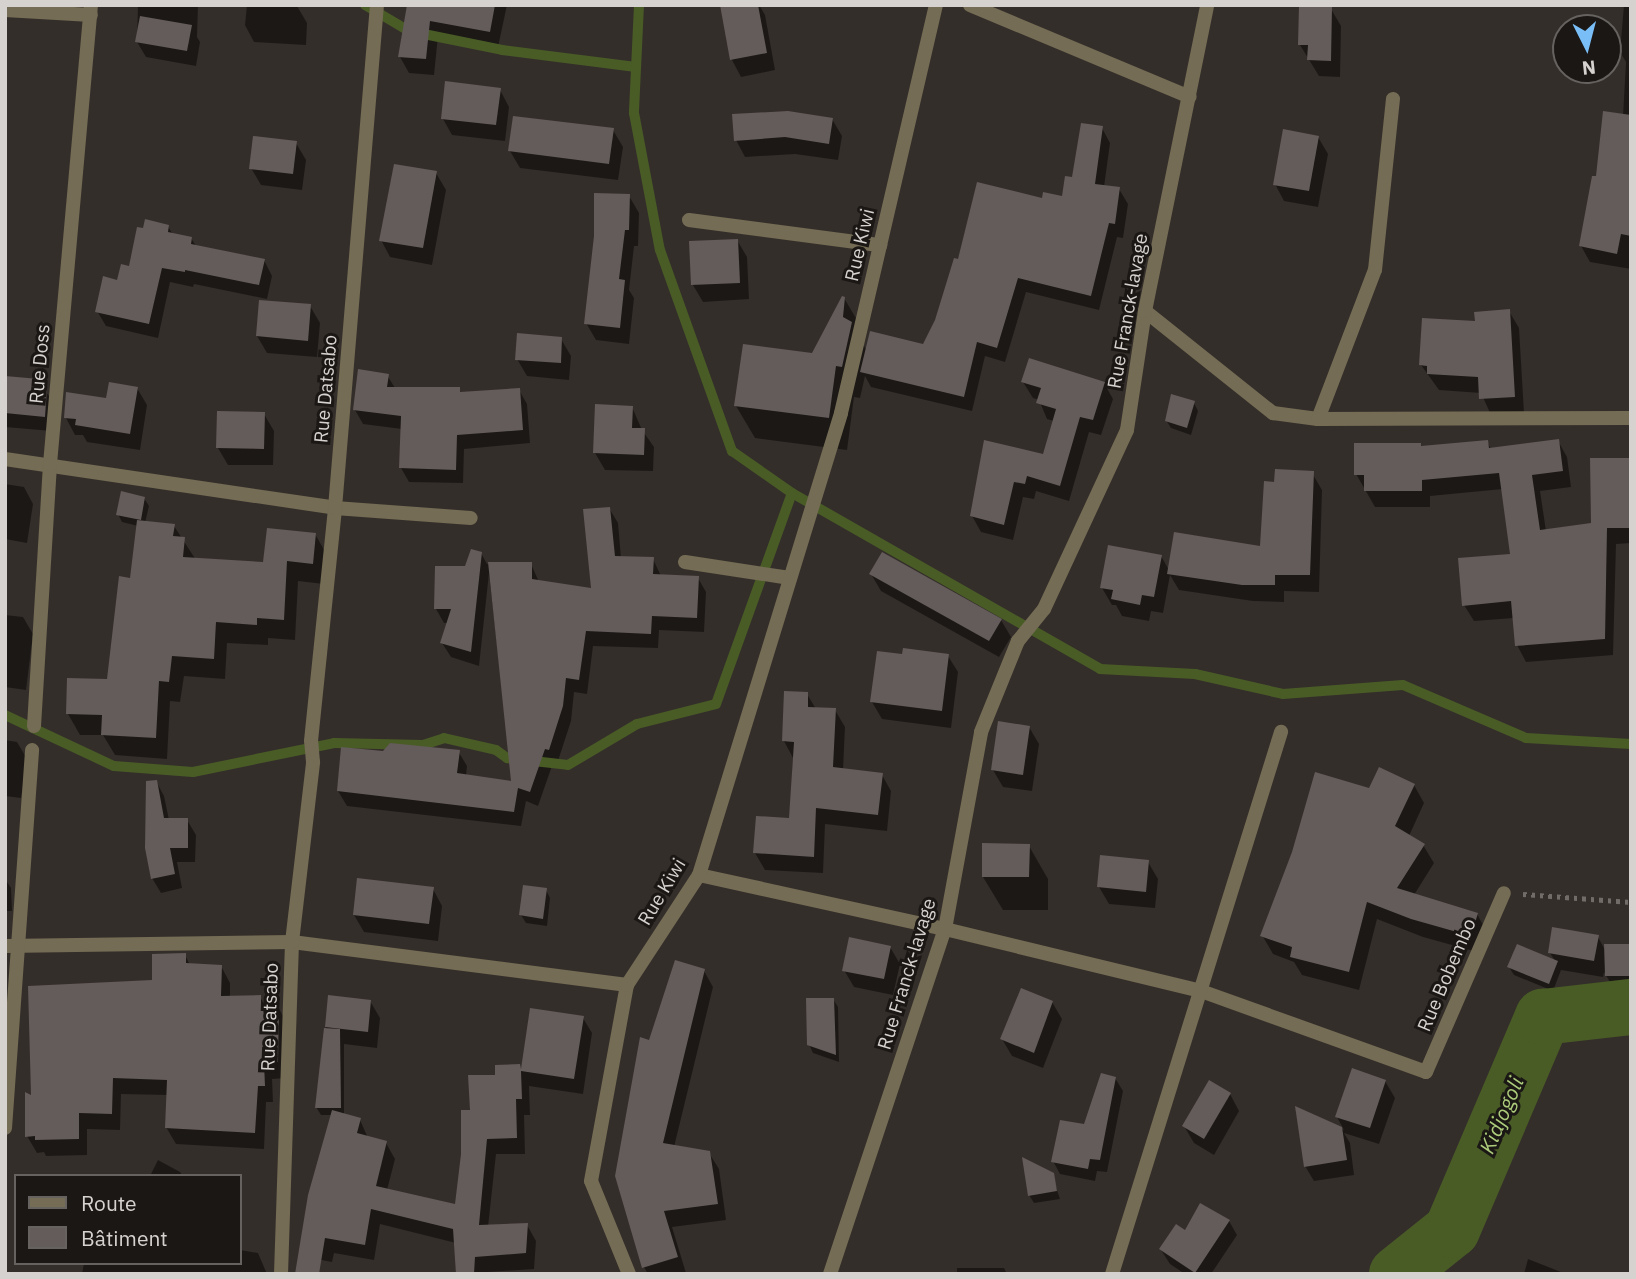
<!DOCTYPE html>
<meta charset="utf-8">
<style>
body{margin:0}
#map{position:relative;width:1636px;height:1279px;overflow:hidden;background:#342e2a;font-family:"IBM Plex Sans",sans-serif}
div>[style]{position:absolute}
.shadow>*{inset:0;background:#0007}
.stream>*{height:10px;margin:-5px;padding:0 5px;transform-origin:5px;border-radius:5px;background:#495c26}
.river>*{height:56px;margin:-28px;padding:0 28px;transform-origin:28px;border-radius:28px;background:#495c26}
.building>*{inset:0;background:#645b5b}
.path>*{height:4.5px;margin-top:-2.25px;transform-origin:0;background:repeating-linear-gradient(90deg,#716c68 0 3.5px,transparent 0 8.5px)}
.lane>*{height:14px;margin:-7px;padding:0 7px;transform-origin:7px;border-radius:7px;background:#746c54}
.street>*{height:14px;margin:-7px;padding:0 7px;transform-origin:7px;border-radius:7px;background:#746c54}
span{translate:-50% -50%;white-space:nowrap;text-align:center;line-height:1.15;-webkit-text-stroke:6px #1a1715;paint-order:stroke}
.street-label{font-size:19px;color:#d5d2cf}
.water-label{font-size:21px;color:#adcc7b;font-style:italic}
.frame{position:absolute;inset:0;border:7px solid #d5d2cf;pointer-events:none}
.legend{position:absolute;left:14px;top:1174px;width:228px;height:91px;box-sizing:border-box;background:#1a1715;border:2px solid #65625f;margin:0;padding:9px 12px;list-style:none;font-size:21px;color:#d5d2cf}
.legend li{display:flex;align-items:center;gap:14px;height:35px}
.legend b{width:35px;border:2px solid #65625f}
.north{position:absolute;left:1552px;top:14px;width:70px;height:70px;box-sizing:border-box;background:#1a1715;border:2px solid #65625f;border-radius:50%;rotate:174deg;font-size:19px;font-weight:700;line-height:28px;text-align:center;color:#d5d2cf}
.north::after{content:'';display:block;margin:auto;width:24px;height:32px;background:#7abef8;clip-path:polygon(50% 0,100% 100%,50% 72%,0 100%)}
</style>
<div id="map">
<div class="shadow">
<i style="clip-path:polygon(138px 5px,198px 5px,197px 37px,200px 42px,196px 66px,146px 57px,137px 42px)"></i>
<i style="clip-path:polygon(247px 5px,297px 6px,307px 23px,306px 45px,254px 42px,245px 25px)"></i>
<i style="clip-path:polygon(409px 5px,507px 5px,498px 47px,438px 36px,434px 75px,409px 73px,400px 57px)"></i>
<i style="clip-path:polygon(722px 5px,759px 5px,765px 15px,775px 70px,741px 77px,732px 60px)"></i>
<i style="clip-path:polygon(1624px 5px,1631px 5px,1631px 269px,1590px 262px,1581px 246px,1597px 178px,1623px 116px,1626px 62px,1620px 52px)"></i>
<i style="clip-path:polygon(1331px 9px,1341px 26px,1340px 77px,1319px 76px,1300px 45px)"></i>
<i style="clip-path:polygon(500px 90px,509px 107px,505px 141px,452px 135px,443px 119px)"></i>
<i style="clip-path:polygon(832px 119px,842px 136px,838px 160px,795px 154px,745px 157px,736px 140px)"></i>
<i style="clip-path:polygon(1102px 128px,1110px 143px,1104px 187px,1119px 189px,1128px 204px,1123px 238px,1117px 237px,1099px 310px,1026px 292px,1005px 362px,985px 356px,972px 411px,871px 387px,865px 376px,860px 398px,854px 397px,847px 450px,755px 438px,736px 406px,813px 355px,844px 298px,863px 330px,861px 341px,867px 351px,924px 347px,936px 320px,1043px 200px,1064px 198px)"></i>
<i style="clip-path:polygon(613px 130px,623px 147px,618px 180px,520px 168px,510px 151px)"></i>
<i style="clip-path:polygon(1318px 137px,1328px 154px,1318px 207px,1284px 201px,1275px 184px)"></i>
<i style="clip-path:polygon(296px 143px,306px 160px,302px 190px,261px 185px,251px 168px)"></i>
<i style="clip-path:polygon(436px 173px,446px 190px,432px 265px,390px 257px,381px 240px)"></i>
<i style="clip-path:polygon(629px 196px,639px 213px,638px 246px,634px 246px,629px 290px,634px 298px,629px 344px,596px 340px,586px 323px)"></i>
<i style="clip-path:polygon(168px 226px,173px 235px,191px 238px,196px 246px,264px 260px,272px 276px,267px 299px,194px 284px,193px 287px,170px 282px,158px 338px,106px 326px,97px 311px)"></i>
<i style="clip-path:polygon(737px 240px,747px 257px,749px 299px,703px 302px,693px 285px)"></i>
<i style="clip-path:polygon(310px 306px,320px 323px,317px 357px,267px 353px,257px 336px)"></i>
<i style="clip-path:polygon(1509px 311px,1519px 328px,1524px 413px,1491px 415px,1481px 393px,1439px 390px,1421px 365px,1476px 323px)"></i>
<i style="clip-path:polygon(561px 339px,571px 356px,569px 380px,527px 376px,517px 359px)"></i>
<i style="clip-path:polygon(387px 375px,395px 388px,459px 389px,461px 394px,519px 390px,527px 404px,530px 443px,464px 449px,463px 483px,409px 482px,401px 468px,402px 429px,363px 424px,355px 410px)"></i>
<i style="clip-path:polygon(5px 377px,38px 380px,55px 405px,52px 431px,5px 427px)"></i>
<i style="clip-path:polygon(1023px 382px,1104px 383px,1113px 399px,1101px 435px,1089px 432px,1069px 501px,1036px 491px,1034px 499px,1023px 497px,1013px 540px,981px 532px,972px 516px,1044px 456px,1054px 421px,1047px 419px,1039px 400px,1033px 398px)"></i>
<i style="clip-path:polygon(137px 388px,147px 405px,140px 450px,87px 442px,83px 435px,75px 435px,66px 418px)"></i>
<i style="clip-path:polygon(1194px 403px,1198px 411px,1191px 435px,1171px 428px,1166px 420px)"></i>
<i style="clip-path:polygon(632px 407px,642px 430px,654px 447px,653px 471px,605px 470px,595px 453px)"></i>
<i style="clip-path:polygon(264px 414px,274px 431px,273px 465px,228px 465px,218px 448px)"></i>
<i style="clip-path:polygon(1558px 441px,1567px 457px,1571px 487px,1540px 491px,1546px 531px,1592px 525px,1631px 460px,1631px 543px,1616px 544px,1613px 655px,1526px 662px,1517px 645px,1514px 618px,1474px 621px,1464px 605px,1512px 555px,1503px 489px,1430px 496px,1430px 507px,1375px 507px,1356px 474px,1420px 444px,1422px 448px,1487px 442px,1491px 449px)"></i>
<i style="clip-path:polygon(1312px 473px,1322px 490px,1319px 592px,1284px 591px,1284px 602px,1253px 601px,1179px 590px,1170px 575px,1163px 613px,1151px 611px,1149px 621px,1122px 616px,1116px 605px,1112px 605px,1102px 588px,1161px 556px,1170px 572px,1262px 548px,1276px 484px)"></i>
<i style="clip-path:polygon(5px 484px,24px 487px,33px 504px,27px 543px,5px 539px)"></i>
<i style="clip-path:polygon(144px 498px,149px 506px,145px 523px,174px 526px,196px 560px,264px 564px,315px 534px,327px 555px,324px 584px,298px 581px,295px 640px,268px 638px,268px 645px,227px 643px,225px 679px,184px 676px,180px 702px,170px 701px,167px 759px,115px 755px,103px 735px,80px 735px,68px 714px,109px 681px,131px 580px,138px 526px,122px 522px,118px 514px)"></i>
<i style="clip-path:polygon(609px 508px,618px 523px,621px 558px,653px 559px,661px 576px,698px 578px,706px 592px,704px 632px,659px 630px,658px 648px,593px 646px,587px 694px,574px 692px,571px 721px,557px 764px,553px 763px,538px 806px,526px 801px,521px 826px,347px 806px,338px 791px,384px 753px,458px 751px,467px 766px,466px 776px,513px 783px,489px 573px,479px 666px,451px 657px,442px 643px,449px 623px,444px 623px,436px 609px,481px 553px,487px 564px,531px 564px,539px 582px,593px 590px)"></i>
<i style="clip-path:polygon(871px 574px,1001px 620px,1011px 637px,999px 657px,881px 591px)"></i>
<i style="clip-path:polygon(5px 615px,23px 617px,33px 634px,26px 690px,5px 687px)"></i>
<i style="clip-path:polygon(903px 656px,948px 656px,958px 672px,951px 728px,882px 719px,872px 702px)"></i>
<i style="clip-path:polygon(807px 694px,816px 709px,835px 710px,845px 727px,843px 770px,882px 775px,891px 791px,887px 831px,825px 824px,823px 873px,765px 870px,755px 853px,791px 820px,793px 758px,784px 741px)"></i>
<i style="clip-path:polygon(1029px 727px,1039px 744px,1032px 791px,1003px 787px,993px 770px)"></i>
<i style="clip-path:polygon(5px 740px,17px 742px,27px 759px,21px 798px,5px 796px)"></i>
<i style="clip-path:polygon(156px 781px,164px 796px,169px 820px,187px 820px,196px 835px,195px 862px,177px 862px,182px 888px,161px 893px,152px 878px)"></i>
<i style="clip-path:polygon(1414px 785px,1424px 803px,1409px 836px,1423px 845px,1434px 863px,1414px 895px,1477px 914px,1487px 932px,1481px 953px,1423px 937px,1377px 919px,1359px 990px,1302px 975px,1294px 962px,1273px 954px,1262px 935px,1370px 790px)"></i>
<i style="clip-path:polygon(1029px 846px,1048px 879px,1048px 910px,1003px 910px,983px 877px)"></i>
<i style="clip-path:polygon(1148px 862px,1158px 879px,1155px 908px,1109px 904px,1099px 887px)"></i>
<i style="clip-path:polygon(5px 879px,11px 888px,12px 911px,5px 911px)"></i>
<i style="clip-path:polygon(433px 889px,442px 906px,438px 941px,364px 932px,354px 915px)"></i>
<i style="clip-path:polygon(546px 890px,550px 898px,547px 926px,526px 923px,521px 915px)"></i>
<i style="clip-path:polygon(1598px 937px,1606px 952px,1631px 945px,1631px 989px,1614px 989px,1604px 972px,1603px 977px,1561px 970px,1553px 991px,1514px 975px,1509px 967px,1555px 961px,1550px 953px)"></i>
<i style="clip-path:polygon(890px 947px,900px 964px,893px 995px,854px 987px,844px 970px)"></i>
<i style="clip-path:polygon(185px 955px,190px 965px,221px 966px,230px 983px,230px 998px,260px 997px,266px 1007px,278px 1007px,287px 1023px,287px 1078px,272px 1079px,273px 1102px,266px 1102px,264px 1149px,176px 1144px,166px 1127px,168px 1095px,121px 1094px,120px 1130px,87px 1129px,87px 1155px,46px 1156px,44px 1152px,37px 1153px,27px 1136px,32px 1097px)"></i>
<i style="clip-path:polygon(704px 971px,713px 987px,674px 1147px,709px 1153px,719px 1169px,726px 1220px,672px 1227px,686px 1273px,648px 1274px,644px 1267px,650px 1042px)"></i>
<i style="clip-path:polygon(833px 999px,838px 1007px,839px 1062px,813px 1053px,809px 1044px)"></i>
<i style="clip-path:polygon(370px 1001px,380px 1018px,377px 1048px,344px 1044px,344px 1115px,360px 1120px,368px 1138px,386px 1143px,395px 1159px,387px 1190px,457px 1206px,472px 1112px,496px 1077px,519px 1066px,522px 1070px,583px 1018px,592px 1033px,583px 1094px,529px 1086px,530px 1115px,524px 1115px,525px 1154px,496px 1154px,488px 1227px,527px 1225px,536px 1241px,534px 1269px,458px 1274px,456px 1243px,380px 1224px,374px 1260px,334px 1253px,332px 1262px,311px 1258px,333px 1115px,321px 1115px,316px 1107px,326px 1027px)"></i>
<i style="clip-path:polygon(1052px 1002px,1062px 1019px,1043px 1068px,1012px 1056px,1002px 1039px)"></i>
<i style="clip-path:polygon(1115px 1078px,1123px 1091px,1107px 1172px,1097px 1171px,1095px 1181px,1060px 1174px,1053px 1161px,1085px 1126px)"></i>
<i style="clip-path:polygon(1385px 1081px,1395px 1098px,1379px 1144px,1344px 1133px,1350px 1143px,1354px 1175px,1314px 1181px,1305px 1166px,1297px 1109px,1344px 1130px,1337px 1117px)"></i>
<i style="clip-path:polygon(1230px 1094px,1239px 1111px,1214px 1155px,1194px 1143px,1184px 1126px)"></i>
<i style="clip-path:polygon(158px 1160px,180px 1172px,183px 1176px,150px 1176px)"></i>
<i style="clip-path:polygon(1052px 1175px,1060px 1199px,1034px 1203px,1029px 1195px)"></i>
<i style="clip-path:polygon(1229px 1221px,1237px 1235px,1211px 1274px,1185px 1274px,1170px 1264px,1161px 1250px,1186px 1233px)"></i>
<i style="clip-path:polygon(240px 1250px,258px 1253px,267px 1274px,82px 1274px,84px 1263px,240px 1263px)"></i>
<i style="clip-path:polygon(1528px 1259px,1566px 1274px,1524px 1274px)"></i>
<i style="clip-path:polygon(957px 1268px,1004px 1268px,1007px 1274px,957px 1274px)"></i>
</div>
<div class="stream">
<i style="left:365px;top:5px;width:51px;rotate:30.6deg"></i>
<i style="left:409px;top:31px;width:95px;rotate:11.5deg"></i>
<i style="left:502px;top:50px;width:135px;rotate:7.2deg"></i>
<i style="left:639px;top:5px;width:108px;rotate:92.7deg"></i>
<i style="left:634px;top:113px;width:139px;rotate:79.3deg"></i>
<i style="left:660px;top:250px;width:214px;rotate:70.3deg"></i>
<i style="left:732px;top:451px;width:73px;rotate:35deg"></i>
<i style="left:792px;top:493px;width:355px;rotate:29.7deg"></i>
<i style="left:1100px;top:669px;width:95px;rotate:3deg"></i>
<i style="left:1195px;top:674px;width:90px;rotate:12.8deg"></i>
<i style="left:1283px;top:694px;width:120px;rotate:-4.3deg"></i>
<i style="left:1403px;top:685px;width:134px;rotate:23.3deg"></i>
<i style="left:1526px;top:738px;width:105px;rotate:3.3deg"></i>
<i style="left:5px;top:715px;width:120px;rotate:25.1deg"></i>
<i style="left:114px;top:766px;width:79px;rotate:4.3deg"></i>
<i style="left:193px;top:772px;width:144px;rotate:-11.6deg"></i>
<i style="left:334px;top:743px;width:89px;rotate:1.3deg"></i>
<i style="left:423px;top:745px;width:22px;rotate:-18deg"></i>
<i style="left:444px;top:738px;width:53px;rotate:13deg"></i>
<i style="left:496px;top:750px;width:14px;rotate:36deg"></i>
<i style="left:507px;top:758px;width:61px;rotate:6.5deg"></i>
<i style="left:568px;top:765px;width:80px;rotate:-30.7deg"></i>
<i style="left:637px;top:724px;width:81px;rotate:-14.2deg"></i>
<i style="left:716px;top:704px;width:224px;rotate:-70.2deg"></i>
</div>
<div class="river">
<i style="left:1397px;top:1274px;width:70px;rotate:-38.7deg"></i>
<i style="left:1452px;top:1230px;width:232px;rotate:-66.9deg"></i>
<i style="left:1543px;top:1017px;width:89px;rotate:-6.5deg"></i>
</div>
<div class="building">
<i style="clip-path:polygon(407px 5px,495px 5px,490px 32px,430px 21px,426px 59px,398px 57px)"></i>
<i style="clip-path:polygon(720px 5px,758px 5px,767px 53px,730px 60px)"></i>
<i style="clip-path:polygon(1299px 6px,1332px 7px,1331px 61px,1307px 60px,1308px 45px,1298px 45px)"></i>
<i style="clip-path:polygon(140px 16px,192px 25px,187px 51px,135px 42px)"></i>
<i style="clip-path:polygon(445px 81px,501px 88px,496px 125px,441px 119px)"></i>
<i style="clip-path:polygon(788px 111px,833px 118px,829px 144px,785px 137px,734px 141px,732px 114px)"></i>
<i style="clip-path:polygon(1603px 111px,1631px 115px,1631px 236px,1621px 234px,1617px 254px,1579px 246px,1592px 176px,1596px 176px)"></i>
<i style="clip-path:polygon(513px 116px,614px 128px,609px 164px,508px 151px)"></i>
<i style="clip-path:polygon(1081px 123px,1103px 126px,1095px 184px,1120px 187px,1115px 224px,1109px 223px,1091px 296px,1018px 278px,997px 348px,977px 342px,964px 397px,860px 372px,870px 331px,923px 344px,935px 320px,954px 258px,958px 259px,977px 182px,1042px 198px,1043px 192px,1062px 196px,1065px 176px,1072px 177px)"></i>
<i style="clip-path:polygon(1283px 129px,1319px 136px,1309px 191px,1273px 185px)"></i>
<i style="clip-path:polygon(253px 136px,297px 141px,293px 174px,249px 169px)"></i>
<i style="clip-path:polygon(394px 164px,437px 171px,423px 248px,379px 241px)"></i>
<i style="clip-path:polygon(594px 193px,630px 194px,629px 230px,625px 230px,619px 279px,625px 280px,620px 328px,584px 324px,594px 236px)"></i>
<i style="clip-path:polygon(145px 219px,169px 225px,168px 232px,192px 237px,191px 244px,265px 259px,259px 285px,185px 270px,185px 272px,162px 268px,149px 324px,95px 312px,103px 276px,117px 280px,121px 264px,129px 266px,137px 227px,143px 228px)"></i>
<i style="clip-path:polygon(738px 239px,740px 283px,691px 285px,689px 241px)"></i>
<i style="clip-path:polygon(842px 296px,845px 297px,843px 317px,852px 322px,842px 367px,836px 366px,829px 418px,734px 406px,743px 344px,812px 353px)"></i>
<i style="clip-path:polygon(259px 300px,311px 304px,308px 341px,256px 336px)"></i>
<i style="clip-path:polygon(1510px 309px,1515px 397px,1479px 399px,1478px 377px,1427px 374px,1427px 366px,1419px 365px,1422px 318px,1475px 321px,1474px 312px)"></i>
<i style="clip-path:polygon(517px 333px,562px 337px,561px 363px,515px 360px)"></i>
<i style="clip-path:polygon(1029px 358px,1105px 382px,1093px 420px,1080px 417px,1060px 486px,1027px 476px,1025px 484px,1014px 482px,1004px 525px,970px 516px,984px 440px,1043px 454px,1056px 409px,1036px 403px,1041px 388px,1021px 382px)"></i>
<i style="clip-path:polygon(358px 369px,389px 374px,387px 387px,460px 387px,460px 392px,520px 388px,523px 430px,457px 435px,456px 470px,399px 468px,401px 416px,353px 410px)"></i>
<i style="clip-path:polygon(5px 376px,39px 379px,38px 387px,47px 388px,45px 417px,5px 413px)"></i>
<i style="clip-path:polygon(109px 382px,138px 387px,130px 434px,75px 425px,76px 419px,64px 418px,66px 392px,106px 398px)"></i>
<i style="clip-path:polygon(1171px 394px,1195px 401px,1187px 428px,1165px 421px)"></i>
<i style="clip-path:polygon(595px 404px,633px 406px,632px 428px,645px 428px,644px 455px,593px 453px)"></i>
<i style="clip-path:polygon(217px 411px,265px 412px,264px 449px,216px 448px)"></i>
<i style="clip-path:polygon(1559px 439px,1563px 471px,1532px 475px,1540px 530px,1591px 523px,1590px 458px,1631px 458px,1631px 528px,1607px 528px,1605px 639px,1515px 646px,1511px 601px,1462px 606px,1458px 558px,1510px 554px,1499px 473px,1422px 480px,1422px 491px,1364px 491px,1364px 475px,1354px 475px,1354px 443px,1421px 443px,1421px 446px,1488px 440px,1489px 448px)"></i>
<i style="clip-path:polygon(1275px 469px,1314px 471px,1310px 575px,1275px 575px,1275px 585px,1242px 585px,1167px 574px,1174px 532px,1260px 546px,1264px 481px,1274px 482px)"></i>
<i style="clip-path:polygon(121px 491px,145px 497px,141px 520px,116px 515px)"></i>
<i style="clip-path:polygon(610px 507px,615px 556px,654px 557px,653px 574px,699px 576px,697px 618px,652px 616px,651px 634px,586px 631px,579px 680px,566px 678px,563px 706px,549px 750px,545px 749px,530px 792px,518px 788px,514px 812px,337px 791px,341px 747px,383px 751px,390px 743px,460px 750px,457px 773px,511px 781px,488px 562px,532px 562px,532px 579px,591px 588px,583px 509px)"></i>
<i style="clip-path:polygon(137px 520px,175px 524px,173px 536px,185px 537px,183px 557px,263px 562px,267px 528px,316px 533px,313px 564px,287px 561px,284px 620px,257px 618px,257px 625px,216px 622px,214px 659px,172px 656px,169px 682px,159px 681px,156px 738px,101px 735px,102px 715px,66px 714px,67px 678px,107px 679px,119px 576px,130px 578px)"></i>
<i style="clip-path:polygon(1108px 545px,1162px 555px,1154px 597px,1142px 595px,1140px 605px,1111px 599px,1113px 590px,1100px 588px)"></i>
<i style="clip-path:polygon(471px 549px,482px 552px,471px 652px,440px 643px,451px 609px,434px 609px,435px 566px,465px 566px)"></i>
<i style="clip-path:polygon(882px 552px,1002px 619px,989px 641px,869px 574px)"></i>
<i style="clip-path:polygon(903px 648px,949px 654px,942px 711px,870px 702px,877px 651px,902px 654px)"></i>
<i style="clip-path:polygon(784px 691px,808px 692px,808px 707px,836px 708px,833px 767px,883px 773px,878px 815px,816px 808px,814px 857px,753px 853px,756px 816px,789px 818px,794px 742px,782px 741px)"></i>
<i style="clip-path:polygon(998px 721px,1030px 726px,1023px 775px,991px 770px)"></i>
<i style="clip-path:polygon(1379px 767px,1415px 784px,1395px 826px,1425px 844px,1397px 888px,1478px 913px,1471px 936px,1411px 919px,1367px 902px,1349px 972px,1290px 957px,1292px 947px,1260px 936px,1292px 852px,1315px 772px,1369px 788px)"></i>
<i style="clip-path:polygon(157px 780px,164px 818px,188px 818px,188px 848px,170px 848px,175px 874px,151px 879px,145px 848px,146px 781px)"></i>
<i style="clip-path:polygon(982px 843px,1030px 844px,1029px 877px,982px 877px)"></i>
<i style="clip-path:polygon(1100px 855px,1149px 860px,1146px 892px,1097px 887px)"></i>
<i style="clip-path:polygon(357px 878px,434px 887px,429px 924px,353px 915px)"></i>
<i style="clip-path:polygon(523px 885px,547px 888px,543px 919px,519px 915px)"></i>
<i style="clip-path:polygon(1552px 927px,1599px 935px,1594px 961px,1548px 953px)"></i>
<i style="clip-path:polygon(849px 937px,891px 946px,884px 979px,842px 971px)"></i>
<i style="clip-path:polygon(1517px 944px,1558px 961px,1549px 984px,1507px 967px)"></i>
<i style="clip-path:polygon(1604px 944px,1631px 944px,1631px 976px,1605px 976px)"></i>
<i style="clip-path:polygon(186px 953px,186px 963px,222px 965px,221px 996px,261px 995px,261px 1006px,279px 1005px,278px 1062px,264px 1063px,265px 1086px,258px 1086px,255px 1133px,165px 1128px,167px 1080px,113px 1078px,112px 1114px,79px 1113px,79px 1139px,35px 1140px,35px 1136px,25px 1137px,25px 1092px,31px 1095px,28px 986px,152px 980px,152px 954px)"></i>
<i style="clip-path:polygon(675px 960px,705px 969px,663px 1143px,710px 1151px,718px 1204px,664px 1211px,678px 1257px,642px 1268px,615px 1176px,640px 1037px,649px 1040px)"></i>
<i style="clip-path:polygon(1021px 988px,1053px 1001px,1034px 1053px,1000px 1039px)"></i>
<i style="clip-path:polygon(328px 995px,371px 1000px,368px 1032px,325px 1027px)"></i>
<i style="clip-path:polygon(806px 998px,834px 998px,836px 1055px,807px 1045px)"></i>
<i style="clip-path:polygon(530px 1008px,584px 1016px,574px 1079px,521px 1071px,522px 1099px,516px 1099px,517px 1138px,487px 1139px,479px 1225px,528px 1223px,526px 1253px,475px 1257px,474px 1274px,456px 1274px,453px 1229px,371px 1209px,365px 1245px,325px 1238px,319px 1274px,295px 1274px,308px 1195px,332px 1110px,361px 1118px,357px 1133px,387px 1141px,376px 1186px,455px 1204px,461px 1154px,461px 1110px,470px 1110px,468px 1075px,495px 1075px,495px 1065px,520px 1064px,521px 1069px)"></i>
<i style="clip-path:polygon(324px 1028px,340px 1029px,341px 1108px,315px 1108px)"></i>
<i style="clip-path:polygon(1352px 1068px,1386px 1080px,1370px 1128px,1335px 1117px)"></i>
<i style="clip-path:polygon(1101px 1073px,1116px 1077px,1100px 1160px,1090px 1159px,1088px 1169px,1051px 1162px,1060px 1120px,1084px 1124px)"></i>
<i style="clip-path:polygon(1209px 1080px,1231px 1093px,1204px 1139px,1182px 1126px)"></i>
<i style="clip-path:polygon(1295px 1106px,1342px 1127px,1347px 1160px,1304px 1167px)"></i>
<i style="clip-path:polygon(1022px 1157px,1054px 1173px,1057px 1191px,1028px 1196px)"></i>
<i style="clip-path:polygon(1200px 1203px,1230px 1220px,1195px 1273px,1159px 1249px,1176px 1224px,1185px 1230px)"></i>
</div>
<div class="path">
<i style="left:1523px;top:894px;width:108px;rotate:4.2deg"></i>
</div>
<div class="lane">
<i style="left:689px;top:220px;width:193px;rotate:7.5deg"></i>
<i style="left:1318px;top:419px;width:160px;rotate:-69.1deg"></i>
<i style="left:1375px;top:270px;width:172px;rotate:-84deg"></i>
<i style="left:685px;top:562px;width:106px;rotate:8.7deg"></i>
</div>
<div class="street">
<i style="left:970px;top:5px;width:238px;rotate:22.7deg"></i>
<i style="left:5px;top:10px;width:86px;rotate:3.3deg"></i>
<i style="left:1145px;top:311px;width:164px;rotate:38.6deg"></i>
<i style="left:1273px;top:413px;width:45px;rotate:7.6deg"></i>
<i style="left:1318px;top:419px;width:313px;rotate:-0.2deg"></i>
<i style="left:5px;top:459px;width:334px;rotate:8.4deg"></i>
<i style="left:335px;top:508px;width:136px;rotate:4.2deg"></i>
<i style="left:34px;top:726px;width:262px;rotate:-86.5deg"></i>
<i style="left:50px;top:464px;width:461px;rotate:-84.9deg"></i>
<i style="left:699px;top:875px;width:252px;rotate:12.4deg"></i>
<i style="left:945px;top:929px;width:263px;rotate:13.6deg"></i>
<i style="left:1201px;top:991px;width:239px;rotate:19.8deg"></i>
<i style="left:1426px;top:1072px;width:195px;rotate:-66.5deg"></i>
<i style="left:5px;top:946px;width:287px;rotate:-0.8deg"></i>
<i style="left:292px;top:942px;width:338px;rotate:7.3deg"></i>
<i style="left:5px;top:1128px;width:379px;rotate:-85.9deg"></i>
<i style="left:281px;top:1274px;width:332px;rotate:-88.1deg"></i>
<i style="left:292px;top:942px;width:181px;rotate:-83.3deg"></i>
<i style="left:313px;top:762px;width:21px;rotate:-95deg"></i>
<i style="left:311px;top:741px;width:234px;rotate:-84.1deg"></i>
<i style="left:335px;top:508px;width:505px;rotate:-85.23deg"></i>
<i style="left:629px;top:1274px;width:100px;rotate:-112.2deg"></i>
<i style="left:591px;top:1181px;width:199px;rotate:-79.6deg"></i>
<i style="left:627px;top:985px;width:131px;rotate:-56.8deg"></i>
<i style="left:699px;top:875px;width:483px;rotate:-72.9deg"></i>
<i style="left:841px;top:413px;width:419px;rotate:-76.9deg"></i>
<i style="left:830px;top:1274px;width:364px;rotate:-71.6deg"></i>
<i style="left:945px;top:929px;width:200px;rotate:-79.6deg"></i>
<i style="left:981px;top:732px;width:98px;rotate:-67.9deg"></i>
<i style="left:1018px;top:641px;width:41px;rotate:-50.9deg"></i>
<i style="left:1044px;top:609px;width:197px;rotate:-65.1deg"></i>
<i style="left:1127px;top:430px;width:120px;rotate:-81.4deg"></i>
<i style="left:1145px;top:311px;width:312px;rotate:-78.5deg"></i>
<i style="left:1112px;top:1274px;width:568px;rotate:-72.68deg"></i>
</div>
<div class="street-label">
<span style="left:860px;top:245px;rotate:-77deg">Rue Kiwi</span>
<span style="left:1128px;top:311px;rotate:-80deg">Rue Franck-lavage</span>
<span style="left:40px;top:364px;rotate:-85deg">Rue Doss</span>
<span style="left:326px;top:389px;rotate:-85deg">Rue Datsabo</span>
<span style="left:662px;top:892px;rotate:-59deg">Rue Kiwi</span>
<span style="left:907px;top:974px;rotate:-73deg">Rue Franck-lavage</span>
<span style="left:1447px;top:975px;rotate:-67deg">Rue Bobembo</span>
<span style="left:270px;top:1017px;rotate:-88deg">Rue Datsabo</span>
</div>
<div class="water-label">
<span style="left:1501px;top:1115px;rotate:-67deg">Kidjogoli</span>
</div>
<div class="frame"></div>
<ul class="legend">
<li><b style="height:9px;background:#746c54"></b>Route</li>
<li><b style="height:19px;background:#645b5b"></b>Bâtiment</li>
</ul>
<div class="north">N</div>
</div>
